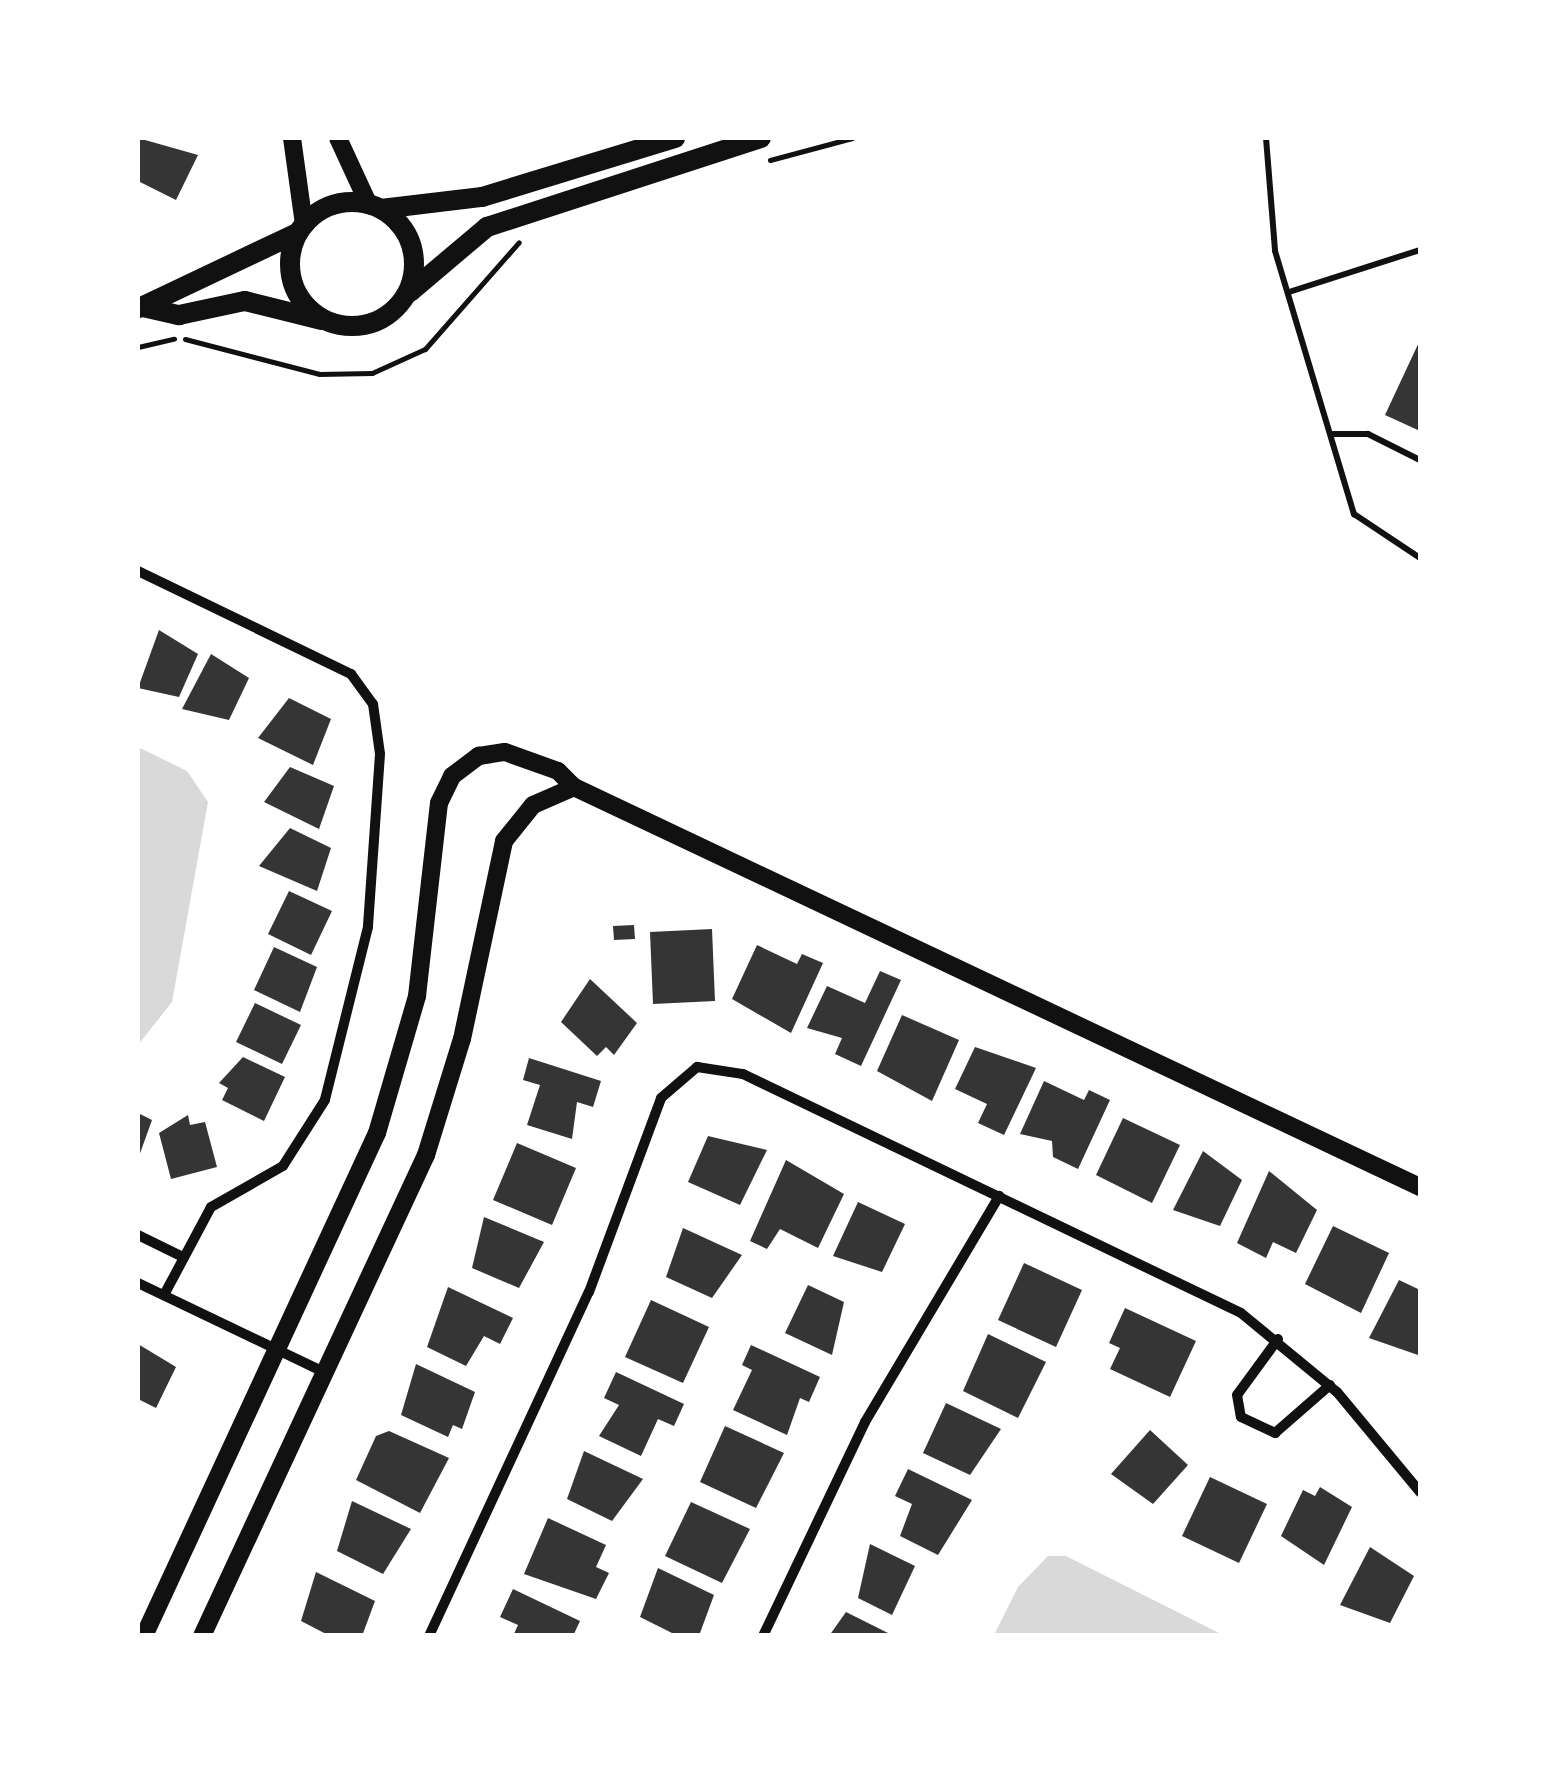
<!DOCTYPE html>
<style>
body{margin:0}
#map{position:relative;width:1558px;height:1773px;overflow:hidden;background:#fff;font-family:Manrope,sans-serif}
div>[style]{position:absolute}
.water>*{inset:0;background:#d9d9d9}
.building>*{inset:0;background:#353535}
.path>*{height:5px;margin:-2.5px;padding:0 2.5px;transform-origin:2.5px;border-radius:2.5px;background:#111}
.service>*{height:6px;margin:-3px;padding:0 3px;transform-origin:3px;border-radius:3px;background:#111}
.minor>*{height:10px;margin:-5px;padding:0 5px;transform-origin:5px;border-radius:5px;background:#111}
.tertiary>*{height:18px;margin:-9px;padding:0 9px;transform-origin:9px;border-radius:9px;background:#111}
.secondary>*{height:20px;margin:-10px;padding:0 10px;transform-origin:10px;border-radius:10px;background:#111}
.secondary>.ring{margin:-10px;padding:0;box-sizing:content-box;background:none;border:20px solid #111;border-radius:50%}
span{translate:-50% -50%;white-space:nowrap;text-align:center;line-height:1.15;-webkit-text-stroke:9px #fff;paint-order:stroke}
.frame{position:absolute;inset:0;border:140px solid #fff;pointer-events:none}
</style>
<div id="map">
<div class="water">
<i style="clip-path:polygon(138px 747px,187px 771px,208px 802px,172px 1002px,138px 1045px)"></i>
<i style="clip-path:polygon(1048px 1556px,1066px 1556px,1223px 1635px,994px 1635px,1018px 1587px)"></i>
</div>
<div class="building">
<i style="clip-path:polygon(138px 138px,198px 155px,176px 200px,138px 181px)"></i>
<i style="clip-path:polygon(1420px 340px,1420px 431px,1385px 415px)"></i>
<i style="clip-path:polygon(159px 630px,198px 654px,179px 697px,138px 688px)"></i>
<i style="clip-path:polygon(211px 654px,249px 678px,229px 720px,182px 709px)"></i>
<i style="clip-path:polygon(289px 698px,331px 719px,313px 765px,258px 738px)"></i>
<i style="clip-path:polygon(290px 767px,334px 786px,319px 829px,264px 802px)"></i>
<i style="clip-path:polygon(290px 828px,331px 848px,317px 891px,259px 866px)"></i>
<i style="clip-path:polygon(289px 891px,332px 911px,311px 955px,268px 934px)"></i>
<i style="clip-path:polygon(634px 925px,635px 939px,614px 940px,613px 926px)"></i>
<i style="clip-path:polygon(712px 929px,715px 1001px,653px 1004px,650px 932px)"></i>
<i style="clip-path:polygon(757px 945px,797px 964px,802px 954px,823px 963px,791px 1033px,732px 999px)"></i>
<i style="clip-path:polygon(274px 947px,317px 967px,300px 1012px,254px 990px)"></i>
<i style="clip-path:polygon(880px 971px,901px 980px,861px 1066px,835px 1054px,842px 1038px,807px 1028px,827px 986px,865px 1003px)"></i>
<i style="clip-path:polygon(590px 979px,637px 1023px,614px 1055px,606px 1047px,597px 1056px,561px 1022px)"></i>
<i style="clip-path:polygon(255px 1003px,301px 1025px,282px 1064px,236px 1042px)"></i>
<i style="clip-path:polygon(902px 1015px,959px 1040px,932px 1101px,877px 1071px)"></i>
<i style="clip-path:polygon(975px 1047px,1036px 1068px,1004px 1135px,978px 1123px,987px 1104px,955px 1089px)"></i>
<i style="clip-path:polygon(243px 1057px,285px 1077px,264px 1121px,222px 1100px,228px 1088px,219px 1083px)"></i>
<i style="clip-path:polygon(529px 1058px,601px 1081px,593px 1107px,577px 1102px,572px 1139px,527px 1125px,540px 1085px,523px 1080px)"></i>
<i style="clip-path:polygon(1044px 1081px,1084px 1100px,1089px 1090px,1110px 1100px,1078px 1169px,1053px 1157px,1052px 1141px,1020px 1134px)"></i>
<i style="clip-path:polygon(138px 1113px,152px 1120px,138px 1159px)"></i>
<i style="clip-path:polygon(188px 1115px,190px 1125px,205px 1122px,217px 1167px,171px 1179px,159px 1133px)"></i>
<i style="clip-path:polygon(1123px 1118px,1180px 1145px,1152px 1203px,1096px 1175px)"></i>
<i style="clip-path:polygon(708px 1136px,767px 1150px,740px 1205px,688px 1182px)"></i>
<i style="clip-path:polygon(517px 1143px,576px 1168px,552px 1225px,493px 1200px)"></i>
<i style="clip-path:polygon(1203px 1151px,1242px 1180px,1220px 1226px,1173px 1210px)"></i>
<i style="clip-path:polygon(786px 1160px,844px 1194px,818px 1248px,780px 1229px,767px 1249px,750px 1241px)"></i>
<i style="clip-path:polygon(1269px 1171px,1317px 1210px,1296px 1253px,1273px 1242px,1266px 1258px,1237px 1243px)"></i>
<i style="clip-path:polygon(858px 1202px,905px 1224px,882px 1272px,833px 1256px)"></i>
<i style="clip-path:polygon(484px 1217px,544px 1242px,519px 1288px,472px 1268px)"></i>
<i style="clip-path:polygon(1333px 1226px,1389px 1253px,1361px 1313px,1305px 1284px)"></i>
<i style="clip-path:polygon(683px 1228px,742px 1255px,712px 1298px,666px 1277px)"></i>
<i style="clip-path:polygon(1024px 1263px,1082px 1290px,1056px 1347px,998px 1320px)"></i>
<i style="clip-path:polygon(1399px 1280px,1420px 1290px,1418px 1355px,1369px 1338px)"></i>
<i style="clip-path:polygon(808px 1285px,844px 1302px,832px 1355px,785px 1333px)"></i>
<i style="clip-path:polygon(448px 1287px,513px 1318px,500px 1344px,484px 1336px,466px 1366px,427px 1347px)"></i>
<i style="clip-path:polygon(651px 1300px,709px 1327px,683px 1383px,625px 1357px)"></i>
<i style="clip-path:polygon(1125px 1308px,1196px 1341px,1170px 1397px,1110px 1369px,1120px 1348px,1109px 1343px)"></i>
<i style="clip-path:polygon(988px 1334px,1046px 1362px,1018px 1418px,963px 1391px)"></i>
<i style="clip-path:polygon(138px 1344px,176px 1367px,156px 1408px,138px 1399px)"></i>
<i style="clip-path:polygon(751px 1345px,820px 1377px,809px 1402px,800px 1398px,787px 1435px,733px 1410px,752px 1370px,742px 1365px)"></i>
<i style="clip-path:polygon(416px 1364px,475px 1392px,462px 1429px,453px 1425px,448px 1437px,401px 1415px)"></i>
<i style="clip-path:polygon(616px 1372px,684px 1404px,674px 1426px,658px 1419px,641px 1456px,599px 1436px,619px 1405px,604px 1398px)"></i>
<i style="clip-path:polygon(946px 1403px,1001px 1429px,970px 1475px,923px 1453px)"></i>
<i style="clip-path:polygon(725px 1426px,784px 1453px,756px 1508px,700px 1482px)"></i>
<i style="clip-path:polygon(1150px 1430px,1188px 1465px,1153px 1504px,1111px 1474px)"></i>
<i style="clip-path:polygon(389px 1431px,449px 1458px,420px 1513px,356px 1480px,376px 1436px)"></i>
<i style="clip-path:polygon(584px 1451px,643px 1479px,612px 1521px,567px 1499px)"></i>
<i style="clip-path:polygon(908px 1469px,972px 1500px,938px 1555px,900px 1536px,912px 1504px,895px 1496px)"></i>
<i style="clip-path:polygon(1210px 1477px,1267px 1504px,1239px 1563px,1182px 1536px)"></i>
<i style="clip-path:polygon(1320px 1487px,1352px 1507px,1324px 1565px,1281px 1536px,1303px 1490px,1315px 1496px)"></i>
<i style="clip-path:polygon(352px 1501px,411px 1529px,383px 1574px,337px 1551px)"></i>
<i style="clip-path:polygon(691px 1502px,750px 1529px,722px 1583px,665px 1556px)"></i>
<i style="clip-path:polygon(548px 1518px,606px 1545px,596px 1567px,609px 1573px,596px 1599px,524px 1574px)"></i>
<i style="clip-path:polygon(870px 1544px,915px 1566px,892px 1615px,858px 1598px)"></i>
<i style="clip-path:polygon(1370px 1547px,1414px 1576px,1390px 1623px,1340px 1605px)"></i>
<i style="clip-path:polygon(658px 1568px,714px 1595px,700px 1633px,678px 1636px,640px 1617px)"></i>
<i style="clip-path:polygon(316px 1572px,375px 1601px,362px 1636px,330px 1636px,301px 1621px)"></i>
<i style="clip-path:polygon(513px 1589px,580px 1621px,573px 1636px,513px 1636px,518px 1625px,500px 1617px)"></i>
<i style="clip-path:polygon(846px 1612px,894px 1636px,829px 1636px)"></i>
</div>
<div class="path">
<i style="left:770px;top:160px;width:85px;rotate:-15deg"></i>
<i style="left:185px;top:339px;width:138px;rotate:14.6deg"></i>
<i style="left:319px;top:374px;width:53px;rotate:-1.1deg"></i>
<i style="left:372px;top:373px;width:58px;rotate:-24.4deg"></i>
<i style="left:425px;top:349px;width:142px;rotate:-48.7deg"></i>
<i style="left:138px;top:347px;width:37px;rotate:-13deg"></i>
</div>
<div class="service">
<i style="left:1266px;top:138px;width:113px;rotate:85.4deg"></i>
<i style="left:1275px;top:251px;width:275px;rotate:73.3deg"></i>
<i style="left:1354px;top:514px;width:79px;rotate:33.7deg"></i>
<i style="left:1289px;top:292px;width:138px;rotate:-17.8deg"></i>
<i style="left:1331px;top:434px;width:37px"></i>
<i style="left:1368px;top:434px;width:58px;rotate:26.6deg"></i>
</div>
<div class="minor">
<i style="left:138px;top:571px;width:237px;rotate:25.8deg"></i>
<i style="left:351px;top:674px;width:37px;rotate:54deg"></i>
<i style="left:373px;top:704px;width:50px;rotate:82deg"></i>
<i style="left:380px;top:754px;width:173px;rotate:94deg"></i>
<i style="left:368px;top:927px;width:178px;rotate:104deg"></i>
<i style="left:325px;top:1100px;width:78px;rotate:122.5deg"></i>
<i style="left:283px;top:1166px;width:83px;rotate:150.3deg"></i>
<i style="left:211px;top:1207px;width:100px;rotate:118.1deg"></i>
<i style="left:138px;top:1235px;width:50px;rotate:26.1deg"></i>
<i style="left:138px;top:1283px;width:208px;rotate:25.6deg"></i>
<i style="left:1278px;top:1339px;width:69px;rotate:126.2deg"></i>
<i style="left:1237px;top:1395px;width:22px;rotate:80deg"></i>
<i style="left:1241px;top:1417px;width:38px;rotate:25deg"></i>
<i style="left:1275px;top:1433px;width:73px;rotate:-41.1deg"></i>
<i style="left:429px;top:1636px;width:379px;rotate:-65.1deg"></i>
<i style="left:589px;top:1292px;width:207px;rotate:-69.6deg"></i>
<i style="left:661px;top:1098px;width:48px;rotate:-40.7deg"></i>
<i style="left:697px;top:1067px;width:47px;rotate:8.7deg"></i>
<i style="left:743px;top:1074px;width:552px;rotate:25.64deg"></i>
<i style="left:1241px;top:1313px;width:124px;rotate:39.5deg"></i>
<i style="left:1337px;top:1392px;width:130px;rotate:50.3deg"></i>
<i style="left:763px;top:1636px;width:237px;rotate:-64.5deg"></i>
<i style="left:865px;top:1422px;width:263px;rotate:-59.3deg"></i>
</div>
<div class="tertiary">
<i style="left:292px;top:138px;width:88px;rotate:82.1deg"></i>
<i style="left:338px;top:138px;width:74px;rotate:65.2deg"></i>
<i style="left:144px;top:1636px;width:554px;rotate:-65.15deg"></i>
<i style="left:377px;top:1133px;width:143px;rotate:-73.7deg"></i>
<i style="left:417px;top:996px;width:194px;rotate:-83.5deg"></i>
<i style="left:439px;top:803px;width:30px;rotate:-64deg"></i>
<i style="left:452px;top:776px;width:34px;rotate:-37deg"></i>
<i style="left:479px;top:756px;width:26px;rotate:-9deg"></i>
<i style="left:505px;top:752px;width:56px;rotate:19.7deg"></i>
<i style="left:558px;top:771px;width:23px;rotate:45deg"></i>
<i style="left:574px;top:787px;width:936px;rotate:25.31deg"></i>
<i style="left:202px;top:1636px;width:531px;rotate:-65.03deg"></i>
<i style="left:426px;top:1155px;width:121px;rotate:-72.8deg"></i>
<i style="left:462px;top:1039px;width:202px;rotate:-78deg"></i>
<i style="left:504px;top:841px;width:46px;rotate:-51.1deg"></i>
<i style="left:533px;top:805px;width:45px;rotate:-23.7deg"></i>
</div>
<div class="secondary">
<i class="ring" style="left:290px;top:202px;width:104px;height:104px"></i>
<i style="left:381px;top:209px;width:102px;rotate:-6.8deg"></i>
<i style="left:482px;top:197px;width:202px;rotate:-17deg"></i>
<i style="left:410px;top:292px;width:101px;rotate:-40.2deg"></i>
<i style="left:487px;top:227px;width:288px;rotate:-18deg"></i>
<i style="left:143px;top:307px;width:37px;rotate:13deg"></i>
<i style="left:179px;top:315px;width:67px;rotate:-12deg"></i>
<i style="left:245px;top:301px;width:78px;rotate:14deg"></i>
<i style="left:139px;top:308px;width:175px;rotate:-25.4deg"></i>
</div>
<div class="frame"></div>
</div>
